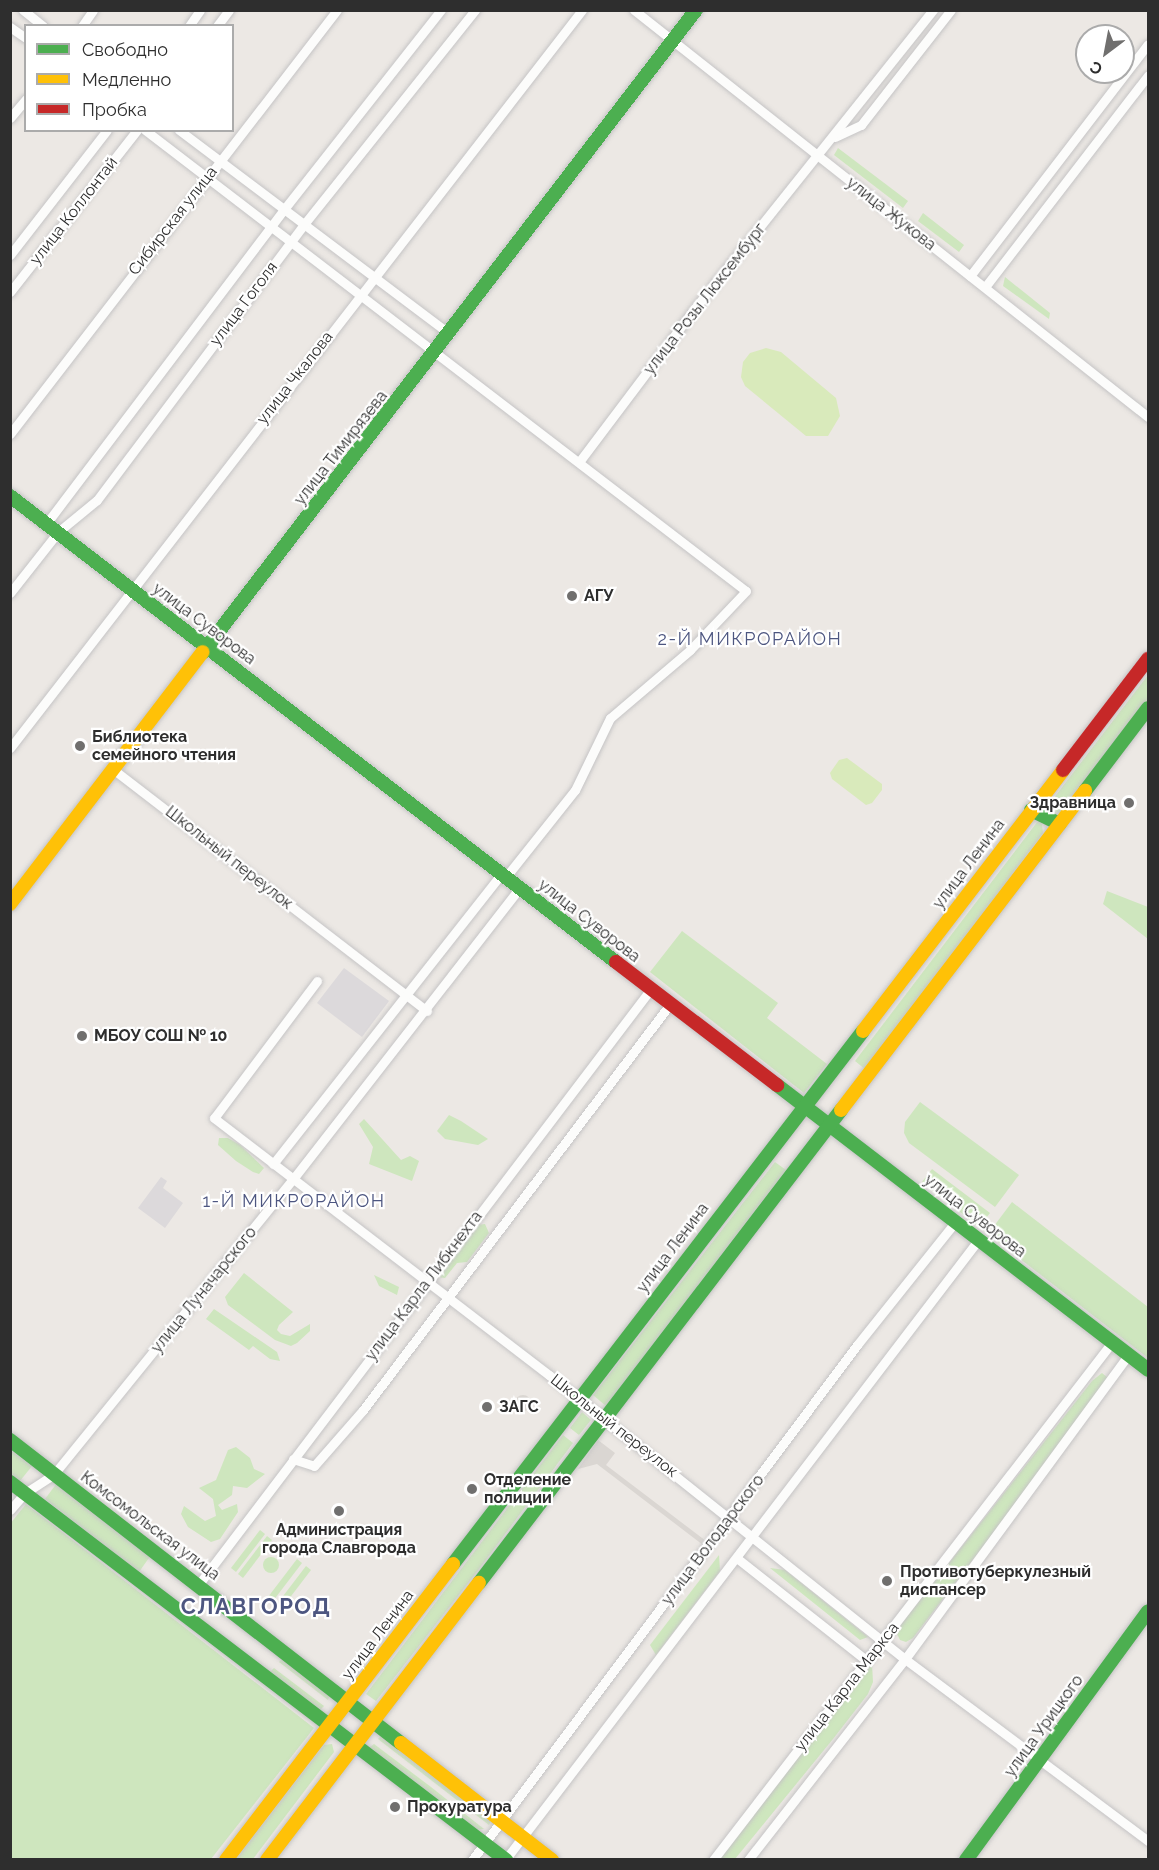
<!DOCTYPE html>
<meta charset="utf-8">
<style>
body{margin:0}
#map{position:relative;width:1159px;height:1870px;overflow:hidden;background:#ece8e4;font-family:Raleway,sans-serif}
div>[style]{position:absolute}
.industrial>*{inset:0;background:#dcd9db}
.green>*{inset:0;background:#cee6be}
.round{border-radius:50%}
.pitch>*{inset:0;background:#d9eabb}
.plaza>*{inset:0;background:#dad6d2}
.roads{filter:drop-shadow(0 0 2px #c5c4c5) drop-shadow(0 0 2px #c5c4c5)}
.street>*{height:9px;margin:-4.5px;padding:0 4.5px;transform-origin:4.5px;border-radius:4.5px;background:#fcfcfb}
.fast>*{height:14px;margin:-7px;padding:0 7px;transform-origin:7px;border-radius:7px;background:#4caf50}
.slow>*{height:14px;margin:-7px;padding:0 7px;transform-origin:7px;border-radius:7px;background:#ffc107}
.jam>*{height:14px;margin:-7px;padding:0 7px;transform-origin:7px;border-radius:7px;background:#c62828}
.dots>*{width:16px;height:16px;translate:-50% -50%;box-sizing:border-box;border:3px solid #fff;border-radius:50%}
span{translate:-50% -50%;white-space:nowrap;text-align:center;line-height:1.15;-webkit-text-stroke:4.5px #fff;paint-order:stroke}
.street-label{font-size:16px;color:#2e2e2e}
.poi-label{font-size:16px;color:#2e2e2e;font-weight:700}
.left{translate:0 -50%;text-align:left}
.right{translate:-100% -50%;text-align:right}
.neighbourhood-label{font-size:18px;color:#4d5680;letter-spacing:1.5px}
.district-label{font-size:22px;color:#4d5680;font-weight:700;letter-spacing:1.5px}
.frame{position:absolute;inset:0;border:12px solid #2e2e2e;pointer-events:none}
.legend{position:absolute;left:24px;top:24px;width:210px;height:108px;box-sizing:border-box;background:#fff;border:2px solid #ababab;margin:0;padding:8px 10px;list-style:none;font-size:18px;color:#2e2e2e}
.legend li{display:flex;align-items:center;gap:12px;height:30px}
.legend b{width:30px;border:2px solid #ababab}
.north{position:absolute;left:1075px;top:24px;width:60px;height:60px;box-sizing:border-box;background:#fff;border:2px solid #ababab;border-radius:50%;rotate:212deg;font-size:16px;font-weight:700;line-height:24px;text-align:center;color:#2e2e2e}
.north::after{content:'';display:block;margin:auto;width:21px;height:27px;background:#706f6e;clip-path:polygon(50% 0,100% 100%,50% 72%,0 100%)}
</style>
<div id="map">
<div class="industrial">
<i style="clip-path:polygon(344px 968px,389px 1001px,362px 1037px,317px 1003px)"></i>
<i style="clip-path:polygon(161px 1177px,167px 1181px,163px 1188px,183px 1203px,165px 1228px,138px 1208px)"></i>
</div>
<div class="green">
<i style="clip-path:polygon(838px 148px,908px 201px,903px 208px,834px 155px)"></i>
<i style="clip-path:polygon(923px 213px,964px 245px,959px 252px,918px 221px)"></i>
<i style="clip-path:polygon(1005px 277px,1050px 313px,1049px 319px,1003px 286px)"></i>
<i style="clip-path:polygon(1148px 675px,1148px 700px,1061px 814px,1055px 811px,1059px 804px,1053px 799px)"></i>
<i style="clip-path:polygon(1041px 817px,1043px 833px,866px 1070px,855px 1061px)"></i>
<i style="clip-path:polygon(1107px 891px,1148px 907px,1148px 939px,1103px 904px)"></i>
<i style="clip-path:polygon(682px 931px,778px 1003px,767px 1018px,827px 1064px,804px 1093px,650px 972px)"></i>
<i style="clip-path:polygon(920px 1102px,1019px 1175px,995px 1207px,909px 1143px,904px 1133px,905px 1122px)"></i>
<i style="clip-path:polygon(449px 1115px,461px 1121px,488px 1139px,478px 1145px,445px 1139px,437px 1131px)"></i>
<i style="clip-path:polygon(364px 1119px,401px 1160px,410px 1156px,419px 1161px,412px 1181px,369px 1164px,373px 1147px,359px 1124px)"></i>
<i style="clip-path:polygon(219px 1138px,228px 1138px,240px 1145px,264px 1168px,259px 1174px,253px 1172px,236px 1161px,218px 1145px)"></i>
<i style="clip-path:polygon(775px 1162px,786px 1170px,606px 1406px,593px 1395px)"></i>
<i style="clip-path:polygon(932px 1169px,990px 1213px,979px 1227px,922px 1182px)"></i>
<i style="clip-path:polygon(1012px 1202px,1148px 1307px,1148px 1358px,988px 1234px)"></i>
<i style="clip-path:polygon(485px 1224px,489px 1233px,467px 1262px,457px 1263px,445px 1278px,437px 1277px,477px 1225px)"></i>
<i style="clip-path:polygon(244px 1273px,293px 1312px,279px 1325px,277px 1330px,281px 1334px,290px 1336px,310px 1324px,310px 1331px,297px 1343px,291px 1346px,275px 1340px,228px 1305px,225px 1297px)"></i>
<i style="clip-path:polygon(374px 1275px,399px 1287px,397px 1295px,379px 1286px)"></i>
<i style="clip-path:polygon(214px 1309px,277px 1352px,280px 1361px,270px 1359px,253px 1346px,249px 1350px,206px 1319px)"></i>
<i style="clip-path:polygon(1102px 1373px,1108px 1378px,988px 1540px,913px 1638px,906px 1642px,900px 1640px,897px 1634px,902px 1623px,1092px 1381px)"></i>
<i style="clip-path:polygon(582px 1412px,591px 1420px,579px 1435px,570px 1428px)"></i>
<i style="clip-path:polygon(563px 1435px,573px 1443px,479px 1569px,376px 1701px,366px 1694px)"></i>
<i style="clip-path:polygon(236px 1447px,250px 1458px,254px 1469px,265px 1474px,247px 1488px,233px 1486px,232px 1495px,218px 1505px,222px 1510px,237px 1504px,238px 1512px,220px 1539px,211px 1542px,188px 1527px,181px 1514px,184px 1506px,205px 1521px,216px 1516px,213px 1499px,199px 1488px,216px 1480px,228px 1450px)"></i>
<i style="clip-path:polygon(10px 1450px,32px 1466px,20px 1481px,11px 1474px)"></i>
<i style="clip-path:polygon(57px 1483px,151px 1555px,139px 1572px,45px 1499px)"></i>
<i style="clip-path:polygon(26px 1504px,314px 1728px,211px 1859px,11px 1859px,10px 1524px)"></i>
<i style="clip-path:polygon(260px 1530px,265px 1534px,236px 1572px,231px 1568px)"></i>
<i style="clip-path:polygon(267px 1536px,272px 1540px,243px 1578px,238px 1574px)"></i>
<i style="clip-path:polygon(719px 1555px,720px 1571px,656px 1655px,650px 1645px)"></i>
<i class="round" style="left:263px;top:1557px;width:16px;height:16px"></i>
<i style="clip-path:polygon(297px 1559px,302px 1563px,273px 1601px,268px 1597px)"></i>
<i style="clip-path:polygon(306px 1566px,311px 1570px,282px 1608px,277px 1604px)"></i>
<i style="clip-path:polygon(770px 1568px,785px 1570px,868px 1637px,860px 1640px)"></i>
<i style="clip-path:polygon(283px 1658px,330px 1695px,328px 1700px,279px 1662px)"></i>
<i style="clip-path:polygon(872px 1664px,873px 1682px,868px 1694px,833px 1739px,735px 1859px,716px 1860px)"></i>
<i style="clip-path:polygon(274px 1668px,324px 1706px,320px 1710px,270px 1672px)"></i>
<i style="clip-path:polygon(382px 1734px,492px 1819px,489px 1825px,378px 1739px)"></i>
<i style="clip-path:polygon(332px 1744px,334px 1752px,253px 1859px,236px 1859px,324px 1745px)"></i>
<i style="clip-path:polygon(374px 1744px,431px 1787px,484px 1829px,471px 1830px,369px 1748px)"></i>
</div>
<div class="pitch">
<i style="clip-path:polygon(766px 348px,781px 352px,836px 398px,840px 416px,828px 436px,806px 436px,745px 386px,741px 377px,743px 362px,750px 353px)"></i>
<i style="clip-path:polygon(847px 758px,882px 784px,882px 790px,872px 803px,866px 805px,832px 779px,830px 773px,839px 760px)"></i>
</div>
<div class="plaza">
<i class="round" style="left:515px;top:1395px;width:16px;height:16px"></i>
<i style="clip-path:polygon(598px 1440px,615px 1453px,606px 1465px,706px 1541px,703px 1545px,597px 1464px,578px 1469px)"></i>
</div>
<div class="roads">
<div class="street">
<i style="left:23px;top:10px;width:26px;rotate:39deg"></i>
<i style="left:634px;top:10px;width:656px;rotate:38.37deg"></i>
<i style="left:82px;top:26px;width:19px;rotate:-55deg"></i>
<i style="left:189px;top:26px;width:19px;rotate:-55deg"></i>
<i style="left:217px;top:26px;width:20px;rotate:-53deg"></i>
<i style="left:10px;top:27px;width:19px;rotate:35deg"></i>
<i style="left:10px;top:118px;width:25px;rotate:-50deg"></i>
<i style="left:145px;top:130px;width:757px;rotate:37.49deg"></i>
<i style="left:746px;top:591px;width:81px;rotate:133.5deg"></i>
<i style="left:690px;top:650px;width:105px;rotate:139.6deg"></i>
<i style="left:610px;top:718px;width:80px;rotate:115.9deg"></i>
<i style="left:575px;top:790px;width:112px;rotate:128.5deg"></i>
<i style="left:179px;top:130px;width:339px;rotate:37deg"></i>
<i style="left:835px;top:137px;width:29px;rotate:-25deg"></i>
<i style="left:861px;top:125px;width:146px;rotate:-52deg"></i>
<i style="left:10px;top:255px;width:158px;rotate:-52.2deg"></i>
<i style="left:970px;top:276px;width:292px;rotate:-52.5deg"></i>
<i style="left:985px;top:287px;width:267px;rotate:-52.4deg"></i>
<i style="left:10px;top:292px;width:206px;rotate:-51.9deg"></i>
<i style="left:10px;top:434px;width:535px;rotate:-52.36deg"></i>
<i style="left:579px;top:462px;width:199px;rotate:-53deg"></i>
<i style="left:699px;top:303px;width:375px;rotate:-51.4deg"></i>
<i style="left:46px;top:524px;width:396px;rotate:-52.9deg"></i>
<i style="left:285px;top:208px;width:252px;rotate:-51.8deg"></i>
<i style="left:10px;top:593px;width:78px;rotate:-51.8deg"></i>
<i style="left:58px;top:532px;width:50px;rotate:-39.4deg"></i>
<i style="left:97px;top:500px;width:346px;rotate:-53.1deg"></i>
<i style="left:305px;top:223px;width:273px;rotate:-51.4deg"></i>
<i style="left:10px;top:748px;width:934px;rotate:-52.22deg"></i>
<i style="left:114px;top:770px;width:395px;rotate:37.6deg"></i>
<i style="left:317px;top:981px;width:171px;rotate:126.9deg"></i>
<i style="left:214px;top:1118px;width:422px;rotate:37.5deg"></i>
<i style="left:549px;top:1375px;width:455px;rotate:38.6deg"></i>
<i style="left:905px;top:1659px;width:304px;rotate:36.8deg"></i>
<i style="left:273px;top:1164px;width:369px;rotate:-51.8deg"></i>
<i style="left:293px;top:1459px;width:22px;rotate:18deg"></i>
<i style="left:314px;top:1466px;width:74px;rotate:-48.8deg"></i>
<i style="left:363px;top:1410px;width:509px;rotate:-52.9deg"></i>
<i style="left:10px;top:1510px;width:23px;rotate:-49deg"></i>
<i style="left:25px;top:1493px;width:35px;rotate:-33deg"></i>
<i style="left:54px;top:1474px;width:380px;rotate:-51deg"></i>
<i style="left:293px;top:1179px;width:368px;rotate:-52.1deg"></i>
<i style="left:738px;top:1559px;width:164px;rotate:38.3deg"></i>
<i style="left:199px;top:1584px;width:746px;rotate:-52.79deg"></i>
<i style="left:472px;top:1860px;width:643px;rotate:-53.22deg"></i>
<i style="left:857px;top:1345px;width:159px;rotate:-51.4deg"></i>
<i style="left:505px;top:1860px;width:781px;rotate:-52.65deg"></i>
<i style="left:713px;top:1860px;width:654px;rotate:-52.39deg"></i>
<i style="left:748px;top:1860px;width:255px;rotate:-52deg"></i>
<i style="left:905px;top:1659px;width:377px;rotate:-53.7deg"></i>
</div>
<div class="fast">
<i style="left:10px;top:496px;width:764px;rotate:37.56deg"></i>
<i style="left:203px;top:652px;width:809px;rotate:-52.48deg"></i>
<i style="left:1085px;top:791px;width:104px;rotate:-52.8deg"></i>
<i style="left:1031px;top:810px;width:32px;rotate:26deg"></i>
<i style="left:777px;top:1085px;width:468px;rotate:37.5deg"></i>
<i style="left:10px;top:1440px;width:495px;rotate:37.8deg"></i>
<i style="left:10px;top:1482px;width:624px;rotate:37.31deg"></i>
<i style="left:453px;top:1564px;width:672px;rotate:-52.43deg"></i>
<i style="left:479px;top:1583px;width:596px;rotate:-52.57deg"></i>
<i style="left:966px;top:1860px;width:308px;rotate:-53.8deg"></i>
</div>
<div class="slow">
<i style="left:10px;top:904px;width:317px;rotate:-52.6deg"></i>
<i style="left:863px;top:1031px;width:329px;rotate:-52.5deg"></i>
<i style="left:841px;top:1110px;width:402px;rotate:-52.6deg"></i>
<i style="left:401px;top:1743px;width:191px;rotate:37.8deg"></i>
<i style="left:226px;top:1860px;width:373px;rotate:-52.5deg"></i>
<i style="left:267px;top:1860px;width:349px;rotate:-52.6deg"></i>
</div>
<div class="jam">
<i style="left:1063px;top:770px;width:140px;rotate:-52.6deg"></i>
<i style="left:616px;top:962px;width:203px;rotate:37.4deg"></i>
</div>
</div>
<div class="dots">
<i style="left:572px;top:596px;background:#706f6e"></i>
<i style="left:80px;top:746px;background:#706f6e"></i>
<i style="left:1129px;top:803px;background:#706f6e"></i>
<i style="left:82px;top:1036px;background:#706f6e"></i>
<i style="left:487px;top:1407px;background:#706f6e"></i>
<i style="left:472px;top:1489px;background:#706f6e"></i>
<i style="left:339px;top:1511px;background:#706f6e"></i>
<i style="left:887px;top:1581px;background:#706f6e"></i>
<i style="left:395px;top:1807px;background:#706f6e"></i>
</div>
<div class="street-label">
<span style="left:74px;top:211px;rotate:-52deg">улица Коллонтай</span>
<span style="left:891px;top:214px;rotate:38deg">улица Жукова</span>
<span style="left:173px;top:221px;rotate:-52deg">Сибирская улица</span>
<span style="left:705px;top:299px;rotate:-52deg">улица Розы Люксембург</span>
<span style="left:244px;top:304px;rotate:-53deg">улица Гоголя</span>
<span style="left:295px;top:378px;rotate:-52deg">улица Чкалова</span>
<span style="left:341px;top:448px;rotate:-52deg">улица Тимирязева</span>
<span style="left:204px;top:624px;rotate:37deg">улица Суворова</span>
<span style="left:229px;top:858px;rotate:38deg">Школьный переулок</span>
<span style="left:969px;top:864px;rotate:-53deg">улица Ленина</span>
<span style="left:589px;top:921px;rotate:38deg">улица Суворова</span>
<span style="left:975px;top:1216px;rotate:38deg">улица Суворова</span>
<span style="left:673px;top:1248px;rotate:-53deg">улица Ленина</span>
<span style="left:424px;top:1286px;rotate:-53deg">улица Карла Либкнехта</span>
<span style="left:204px;top:1290px;rotate:-51deg">улица Луначарского</span>
<span style="left:614px;top:1426px;rotate:38deg">Школьный переулок</span>
<span style="left:150px;top:1526px;rotate:37deg">Комсомольская улица</span>
<span style="left:713px;top:1540px;rotate:-53deg">улица Володарского</span>
<span style="left:378px;top:1635px;rotate:-53deg">улица Ленина</span>
<span style="left:847px;top:1687px;rotate:-52deg">улица Карла Маркса</span>
<span style="left:1044px;top:1726px;rotate:-54deg">улица Урицкого</span>
</div>
<div class="poi-label">
<span class="left" style="left:584px;top:596px">АГУ</span>
<span class="left" style="left:92px;top:746px">Библиотека<br>семейного чтения</span>
<span class="right" style="left:1116px;top:803px">Здравница</span>
<span class="left" style="left:94px;top:1036px">МБОУ СОШ № 10</span>
<span class="left" style="left:499px;top:1407px">ЗАГС</span>
<span class="left" style="left:484px;top:1489px">Отделение<br>полиции</span>
<span style="left:339px;top:1539px">Администрация<br>города Славгорода</span>
<span class="left" style="left:900px;top:1581px">Противотуберкулезный<br>диспансер</span>
<span class="left" style="left:407px;top:1807px">Прокуратура</span>
</div>
<div class="neighbourhood-label">
<span style="left:750px;top:639px">2-Й МИКРОРАЙОН</span>
<span style="left:294px;top:1201px">1-Й МИКРОРАЙОН</span>
</div>
<div class="district-label">
<span style="left:256px;top:1607px">СЛАВГОРОД</span>
</div>
<div class="frame"></div>
<ul class="legend">
<li><b style="height:8px;background:#4caf50"></b>Свободно</li>
<li><b style="height:8px;background:#ffc107"></b>Медленно</li>
<li><b style="height:8px;background:#c62828"></b>Пробка</li>
</ul>
<div class="north">С</div>
</div>
